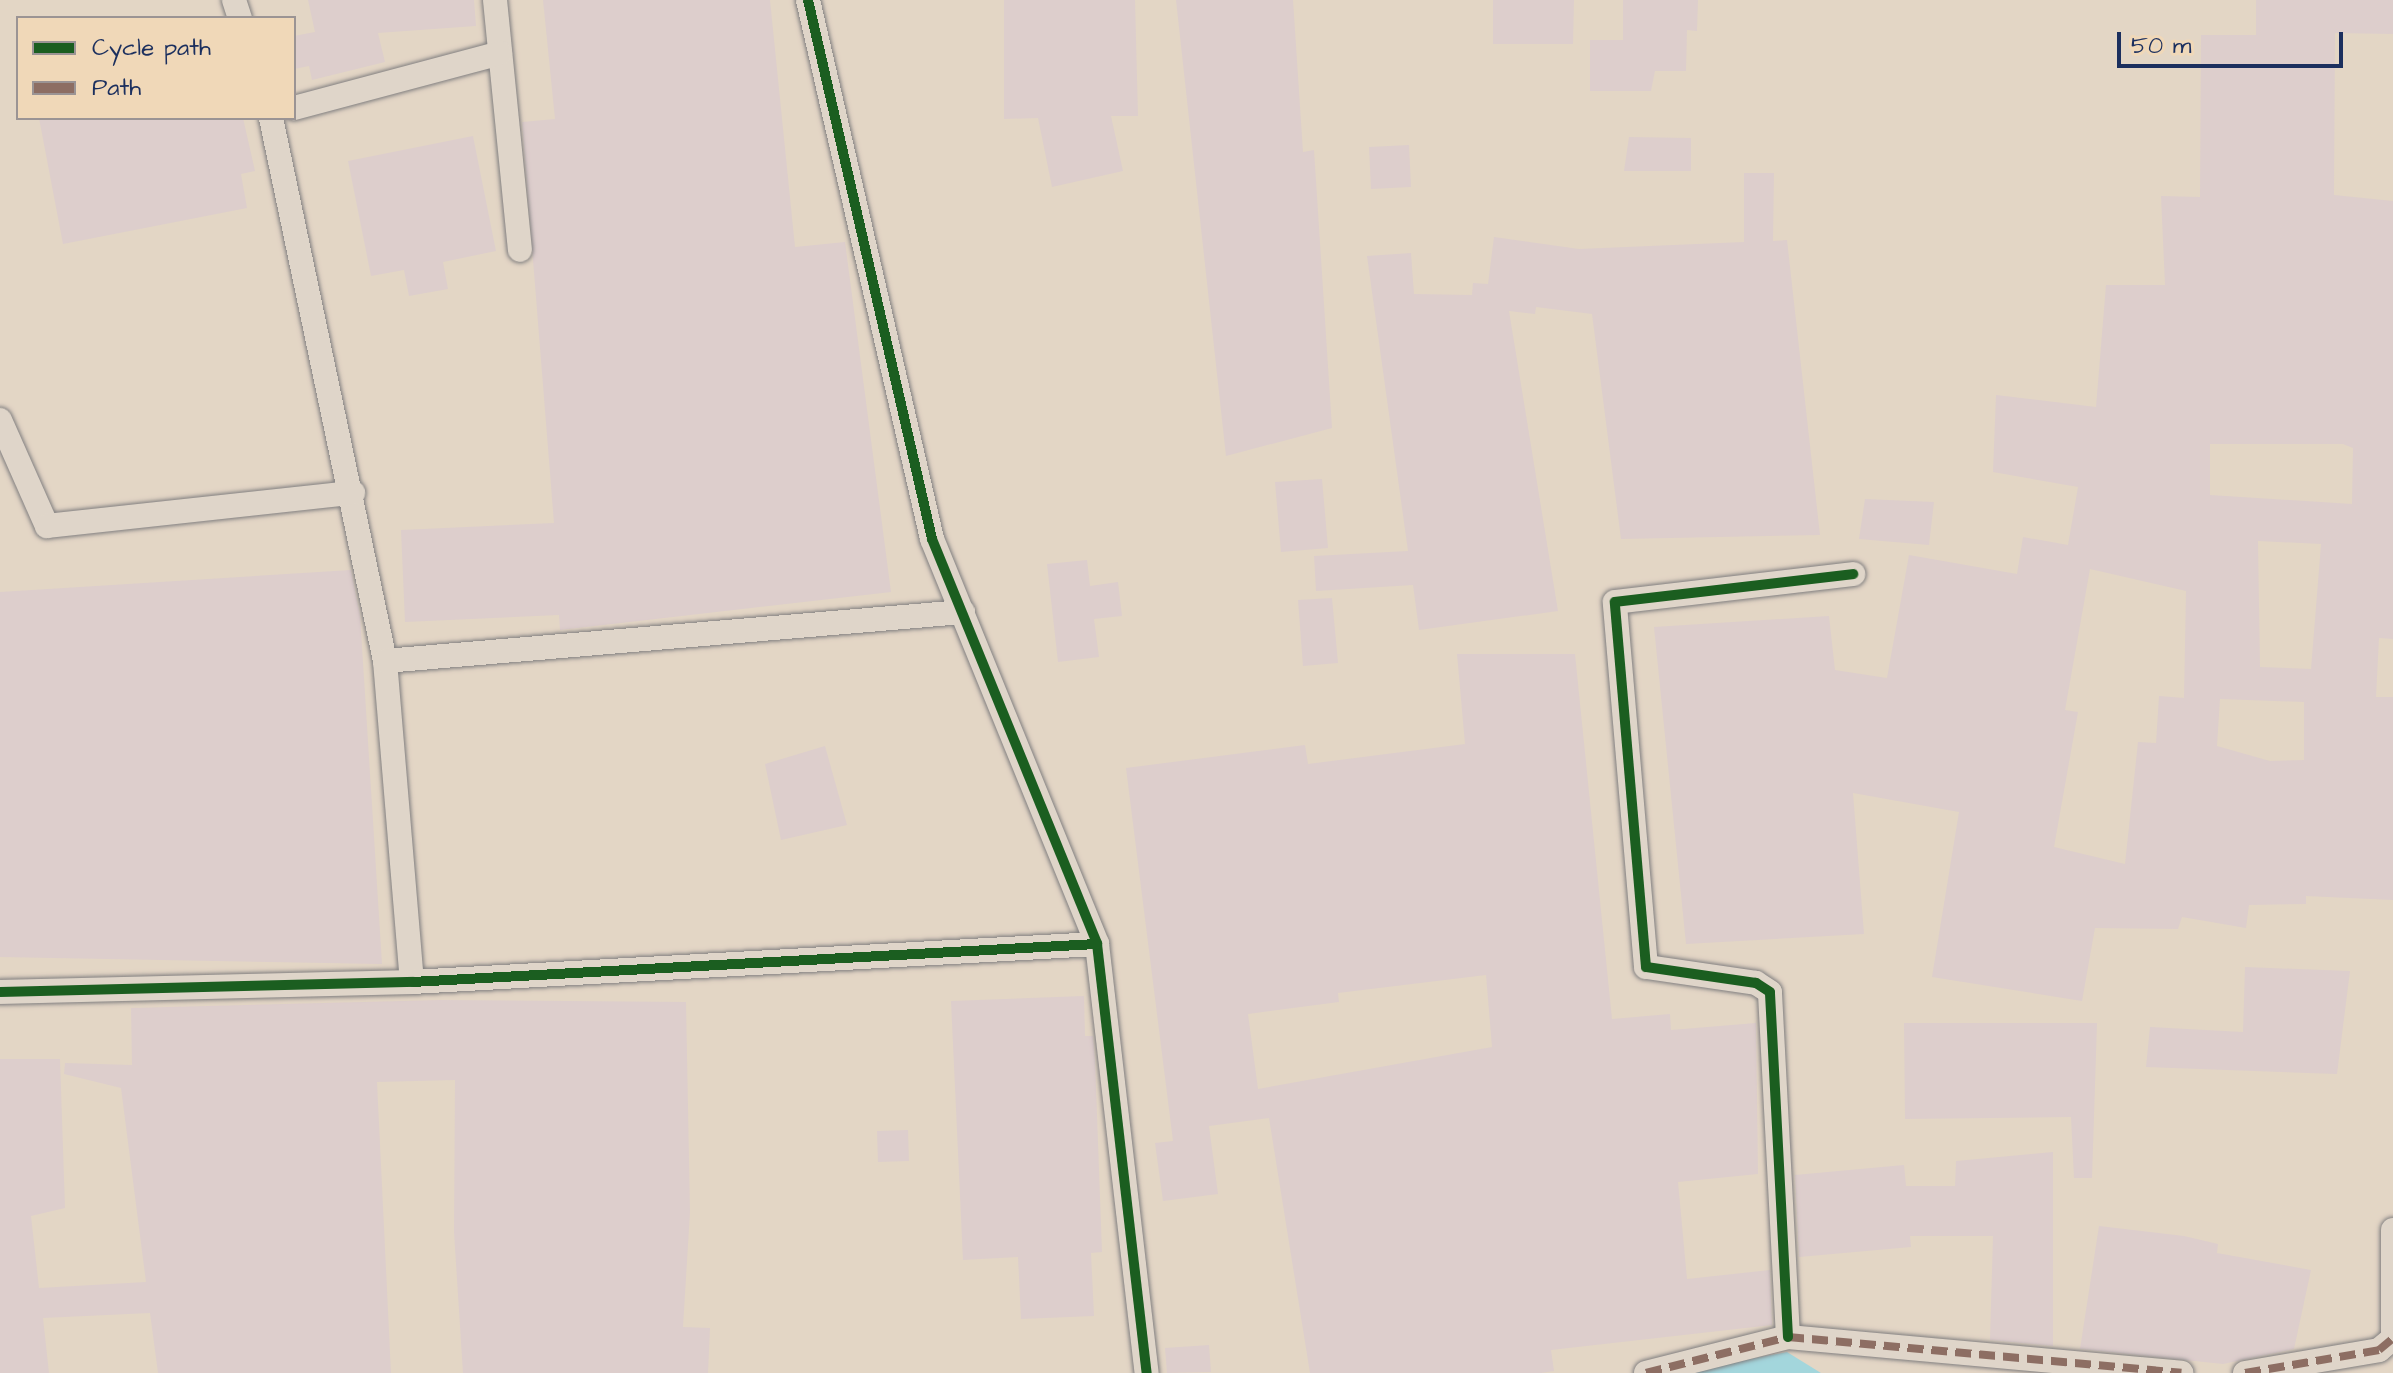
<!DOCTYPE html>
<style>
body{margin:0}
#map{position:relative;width:2393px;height:1373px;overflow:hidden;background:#e3d6c5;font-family:"Architects Daughter",sans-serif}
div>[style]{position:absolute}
.water>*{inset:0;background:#a3d6dc}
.building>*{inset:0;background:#ddcecc}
.roads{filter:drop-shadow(0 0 2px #817f80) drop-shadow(0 0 2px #817f80)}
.street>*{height:24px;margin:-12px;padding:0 12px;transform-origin:12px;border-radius:12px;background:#dfd5c9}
.quiet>*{height:8px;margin-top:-4px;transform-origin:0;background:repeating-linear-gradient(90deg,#8d6e63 0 16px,transparent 0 24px)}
.cycleway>*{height:10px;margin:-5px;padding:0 5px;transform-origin:5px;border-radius:5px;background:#1b5e20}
span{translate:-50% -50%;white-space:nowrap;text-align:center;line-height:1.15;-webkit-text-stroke:6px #f0d8b8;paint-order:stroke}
.legend{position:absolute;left:16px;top:16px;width:280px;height:104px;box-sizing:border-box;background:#f0d8b8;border:2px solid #9b9494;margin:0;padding:10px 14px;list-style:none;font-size:24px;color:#1b2f5e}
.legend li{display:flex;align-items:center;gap:16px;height:40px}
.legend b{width:40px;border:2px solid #9b9494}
.scale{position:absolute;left:2117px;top:32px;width:226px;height:36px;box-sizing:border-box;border:4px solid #1b2f5e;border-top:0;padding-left:10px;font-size:24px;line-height:28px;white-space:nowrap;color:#1b2f5e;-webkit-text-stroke:6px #f0d8b8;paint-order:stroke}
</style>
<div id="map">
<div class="water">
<i style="clip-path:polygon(1787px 1352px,1821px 1373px,1690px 1373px,1706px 1367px)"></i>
</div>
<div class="building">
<i style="clip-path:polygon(308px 0,474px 0,476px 26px,378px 33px,385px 62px,312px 80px,309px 66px,294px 69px,294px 36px,315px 32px)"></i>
<i style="clip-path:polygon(543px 0,770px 0,795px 247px,845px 242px,891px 592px,560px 630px,559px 615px,405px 622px,401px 530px,554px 523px,522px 122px,555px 119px)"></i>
<i style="clip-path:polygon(1004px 0,1135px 0,1138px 116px,1111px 116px,1123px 171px,1052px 187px,1038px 118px,1004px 119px)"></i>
<i style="clip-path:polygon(1176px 0,1293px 0,1303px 152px,1314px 150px,1332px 428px,1226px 456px)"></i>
<i style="clip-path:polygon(1493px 0,1574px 0,1573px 44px,1493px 44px)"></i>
<i style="clip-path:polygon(1623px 0,1698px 0,1697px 31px,1687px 30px,1686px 71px,1655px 71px,1651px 91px,1590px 91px,1590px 40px,1623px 40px)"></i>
<i style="clip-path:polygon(evenodd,2256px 0,2393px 0,2393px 34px,2335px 33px,2334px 195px,2393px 201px,2393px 639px,2379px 638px,2376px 697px,2393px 697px,2393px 900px,2306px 896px,2306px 904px,2249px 905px,2246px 928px,2182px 917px,2178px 929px,2095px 928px,2082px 1001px,1932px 977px,1959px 812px,1853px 793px,1864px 934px,1686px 944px,1654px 627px,1829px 616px,1835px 670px,1887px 678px,1909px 555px,2017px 574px,2023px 537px,2068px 545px,2078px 487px,1993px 472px,1996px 395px,2096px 407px,2106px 285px,2165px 285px,2161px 196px,2200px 197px,2201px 35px,2256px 35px,2256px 0,2210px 444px,2343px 444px,2353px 448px,2352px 504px,2210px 495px,2210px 444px,2256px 0,2258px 541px,2321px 544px,2311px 669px,2260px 667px,2258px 541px,2256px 0,2090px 569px,2186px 591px,2184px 698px,2159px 696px,2156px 743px,2138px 742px,2125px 864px,2054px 847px,2078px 712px,2065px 710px,2090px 569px,2256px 0,2220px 699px,2304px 702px,2304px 760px,2270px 761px,2217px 746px,2220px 699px)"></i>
<i style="clip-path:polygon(39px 118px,243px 118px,255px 171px,241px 174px,247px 208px,63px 244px)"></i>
<i style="clip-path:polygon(473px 136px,496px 251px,443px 262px,448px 289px,409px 296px,404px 270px,371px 276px,348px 161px)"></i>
<i style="clip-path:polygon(1629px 137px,1691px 138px,1691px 171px,1624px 171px)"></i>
<i style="clip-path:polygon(1409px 145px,1411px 187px,1371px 189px,1369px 147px)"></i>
<i style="clip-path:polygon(1744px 173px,1774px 173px,1773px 241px,1787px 240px,1820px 535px,1621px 539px,1592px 314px,1536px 307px,1535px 314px,1509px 311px,1558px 611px,1419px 630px,1413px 585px,1316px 591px,1314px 556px,1408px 551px,1367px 256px,1411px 253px,1414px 294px,1472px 295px,1473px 283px,1488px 284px,1494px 237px,1579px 249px,1744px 242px)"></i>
<i style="clip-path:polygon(1322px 479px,1328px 548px,1281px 552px,1275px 482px)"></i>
<i style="clip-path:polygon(1865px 499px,1934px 502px,1929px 545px,1859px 539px)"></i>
<i style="clip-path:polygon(1087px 560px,1090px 586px,1118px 582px,1122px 616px,1094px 619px,1099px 657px,1058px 662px,1047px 564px)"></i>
<i style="clip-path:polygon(351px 570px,360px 615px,382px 964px,0 957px,0 592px)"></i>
<i style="clip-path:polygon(1332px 598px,1338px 663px,1303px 666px,1298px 600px)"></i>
<i style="clip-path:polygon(evenodd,1457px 654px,1575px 654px,1612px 1019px,1670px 1014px,1671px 1030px,1756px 1023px,1758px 1174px,1678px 1182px,1687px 1279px,1770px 1270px,1772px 1325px,1551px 1350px,1554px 1371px,1541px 1373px,1310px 1373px,1269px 1118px,1209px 1126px,1218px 1194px,1163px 1201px,1155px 1143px,1173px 1141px,1126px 768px,1305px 745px,1308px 764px,1465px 744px,1457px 654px,1486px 975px,1492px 1047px,1258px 1089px,1248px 1014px,1339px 1002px,1338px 993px,1486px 975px)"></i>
<i style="clip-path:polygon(825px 746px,847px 825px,781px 840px,765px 764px)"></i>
<i style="clip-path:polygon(2245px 967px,2350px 971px,2337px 1074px,2146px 1067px,2150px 1027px,2243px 1032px)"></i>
<i style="clip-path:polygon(1084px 996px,1085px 1036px,1093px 1036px,1095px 1060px,1102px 1252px,1091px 1253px,1094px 1316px,1021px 1319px,1018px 1257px,963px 1260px,951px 1001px)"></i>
<i style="clip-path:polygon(441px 1000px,686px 1002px,690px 1212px,683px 1327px,710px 1328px,708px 1373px,463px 1373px,454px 1232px,455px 1080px,377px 1082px,391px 1373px,158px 1373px,150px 1313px,43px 1318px,49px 1373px,0 1373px,0 1059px,60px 1059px,65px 1208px,31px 1216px,39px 1288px,146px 1282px,121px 1088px,64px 1074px,65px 1063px,132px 1065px,131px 1008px)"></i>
<i style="clip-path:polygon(1904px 1023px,2097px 1023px,2092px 1178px,2074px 1178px,2071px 1117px,1905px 1119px)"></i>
<i style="clip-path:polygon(908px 1130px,909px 1161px,878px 1162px,877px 1131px)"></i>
<i style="clip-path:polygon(2053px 1152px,2053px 1346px,1990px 1340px,1993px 1236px,1910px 1236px,1911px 1247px,1799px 1257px,1795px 1175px,1904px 1165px,1906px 1186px,1955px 1186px,1956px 1161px)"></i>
<i style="clip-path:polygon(2099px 1226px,2184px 1236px,2218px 1244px,2217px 1253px,2311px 1270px,2294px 1349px,2223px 1364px,2080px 1349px)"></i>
<i style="clip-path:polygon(1209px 1345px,1211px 1372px,1167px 1373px,1165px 1348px)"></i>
</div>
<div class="roads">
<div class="street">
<i style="left:234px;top:0;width:19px;rotate:72deg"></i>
<i style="left:495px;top:0;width:251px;rotate:84.3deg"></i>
<i style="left:808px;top:0;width:553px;rotate:77.04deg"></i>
<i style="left:932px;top:539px;width:437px;rotate:67.8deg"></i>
<i style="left:1097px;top:944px;width:432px;rotate:83.4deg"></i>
<i style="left:294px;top:108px;width:213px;rotate:-14.9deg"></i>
<i style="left:271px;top:118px;width:555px;rotate:78.14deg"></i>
<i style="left:385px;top:661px;width:322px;rotate:85.2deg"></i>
<i style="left:0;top:420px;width:116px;rotate:66.1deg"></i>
<i style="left:47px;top:526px;width:308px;rotate:-6.2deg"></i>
<i style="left:385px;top:661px;width:580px;rotate:-4.85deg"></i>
<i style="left:0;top:992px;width:412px;rotate:-1.4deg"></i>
<i style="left:412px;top:982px;width:686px;rotate:-3.18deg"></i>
<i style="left:2393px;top:1230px;width:110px;rotate:90deg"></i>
<i style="left:1788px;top:1337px;width:345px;rotate:-93deg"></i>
<i style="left:1770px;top:992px;width:17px;rotate:-147deg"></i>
<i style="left:1756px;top:983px;width:111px;rotate:-171.7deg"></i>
<i style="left:1646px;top:967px;width:366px;rotate:-94.9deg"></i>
<i style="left:1615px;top:602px;width:240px;rotate:-6.7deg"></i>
<i style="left:1646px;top:1373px;width:146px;rotate:-14.2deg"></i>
<i style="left:1788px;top:1337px;width:395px;rotate:5.2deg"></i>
<i style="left:2245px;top:1373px;width:136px;rotate:-9.7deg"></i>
<i style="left:2379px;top:1350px;width:16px;rotate:-40deg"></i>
</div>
</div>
<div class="quiet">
<i style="left:1646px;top:1373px;width:146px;rotate:-14.2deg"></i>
<i style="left:1788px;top:1337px;width:395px;rotate:5.2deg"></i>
<i style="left:2245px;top:1373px;width:136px;rotate:-9.7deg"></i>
<i style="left:2379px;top:1350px;width:16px;rotate:-40deg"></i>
</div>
<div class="cycleway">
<i style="left:808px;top:0;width:553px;rotate:77.04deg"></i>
<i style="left:932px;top:539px;width:437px;rotate:67.8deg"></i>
<i style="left:1097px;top:944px;width:432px;rotate:83.4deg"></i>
<i style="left:0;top:992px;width:412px;rotate:-1.4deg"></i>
<i style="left:412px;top:982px;width:686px;rotate:-3.18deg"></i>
<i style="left:1788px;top:1337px;width:345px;rotate:-93deg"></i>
<i style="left:1770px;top:992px;width:17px;rotate:-147deg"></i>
<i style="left:1756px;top:983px;width:111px;rotate:-171.7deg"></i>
<i style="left:1646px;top:967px;width:366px;rotate:-94.9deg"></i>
<i style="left:1615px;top:602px;width:240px;rotate:-6.7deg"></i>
</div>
<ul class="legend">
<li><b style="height:10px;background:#1b5e20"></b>Cycle path</li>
<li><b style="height:10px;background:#8d6e63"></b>Path</li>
</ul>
<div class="scale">50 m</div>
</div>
